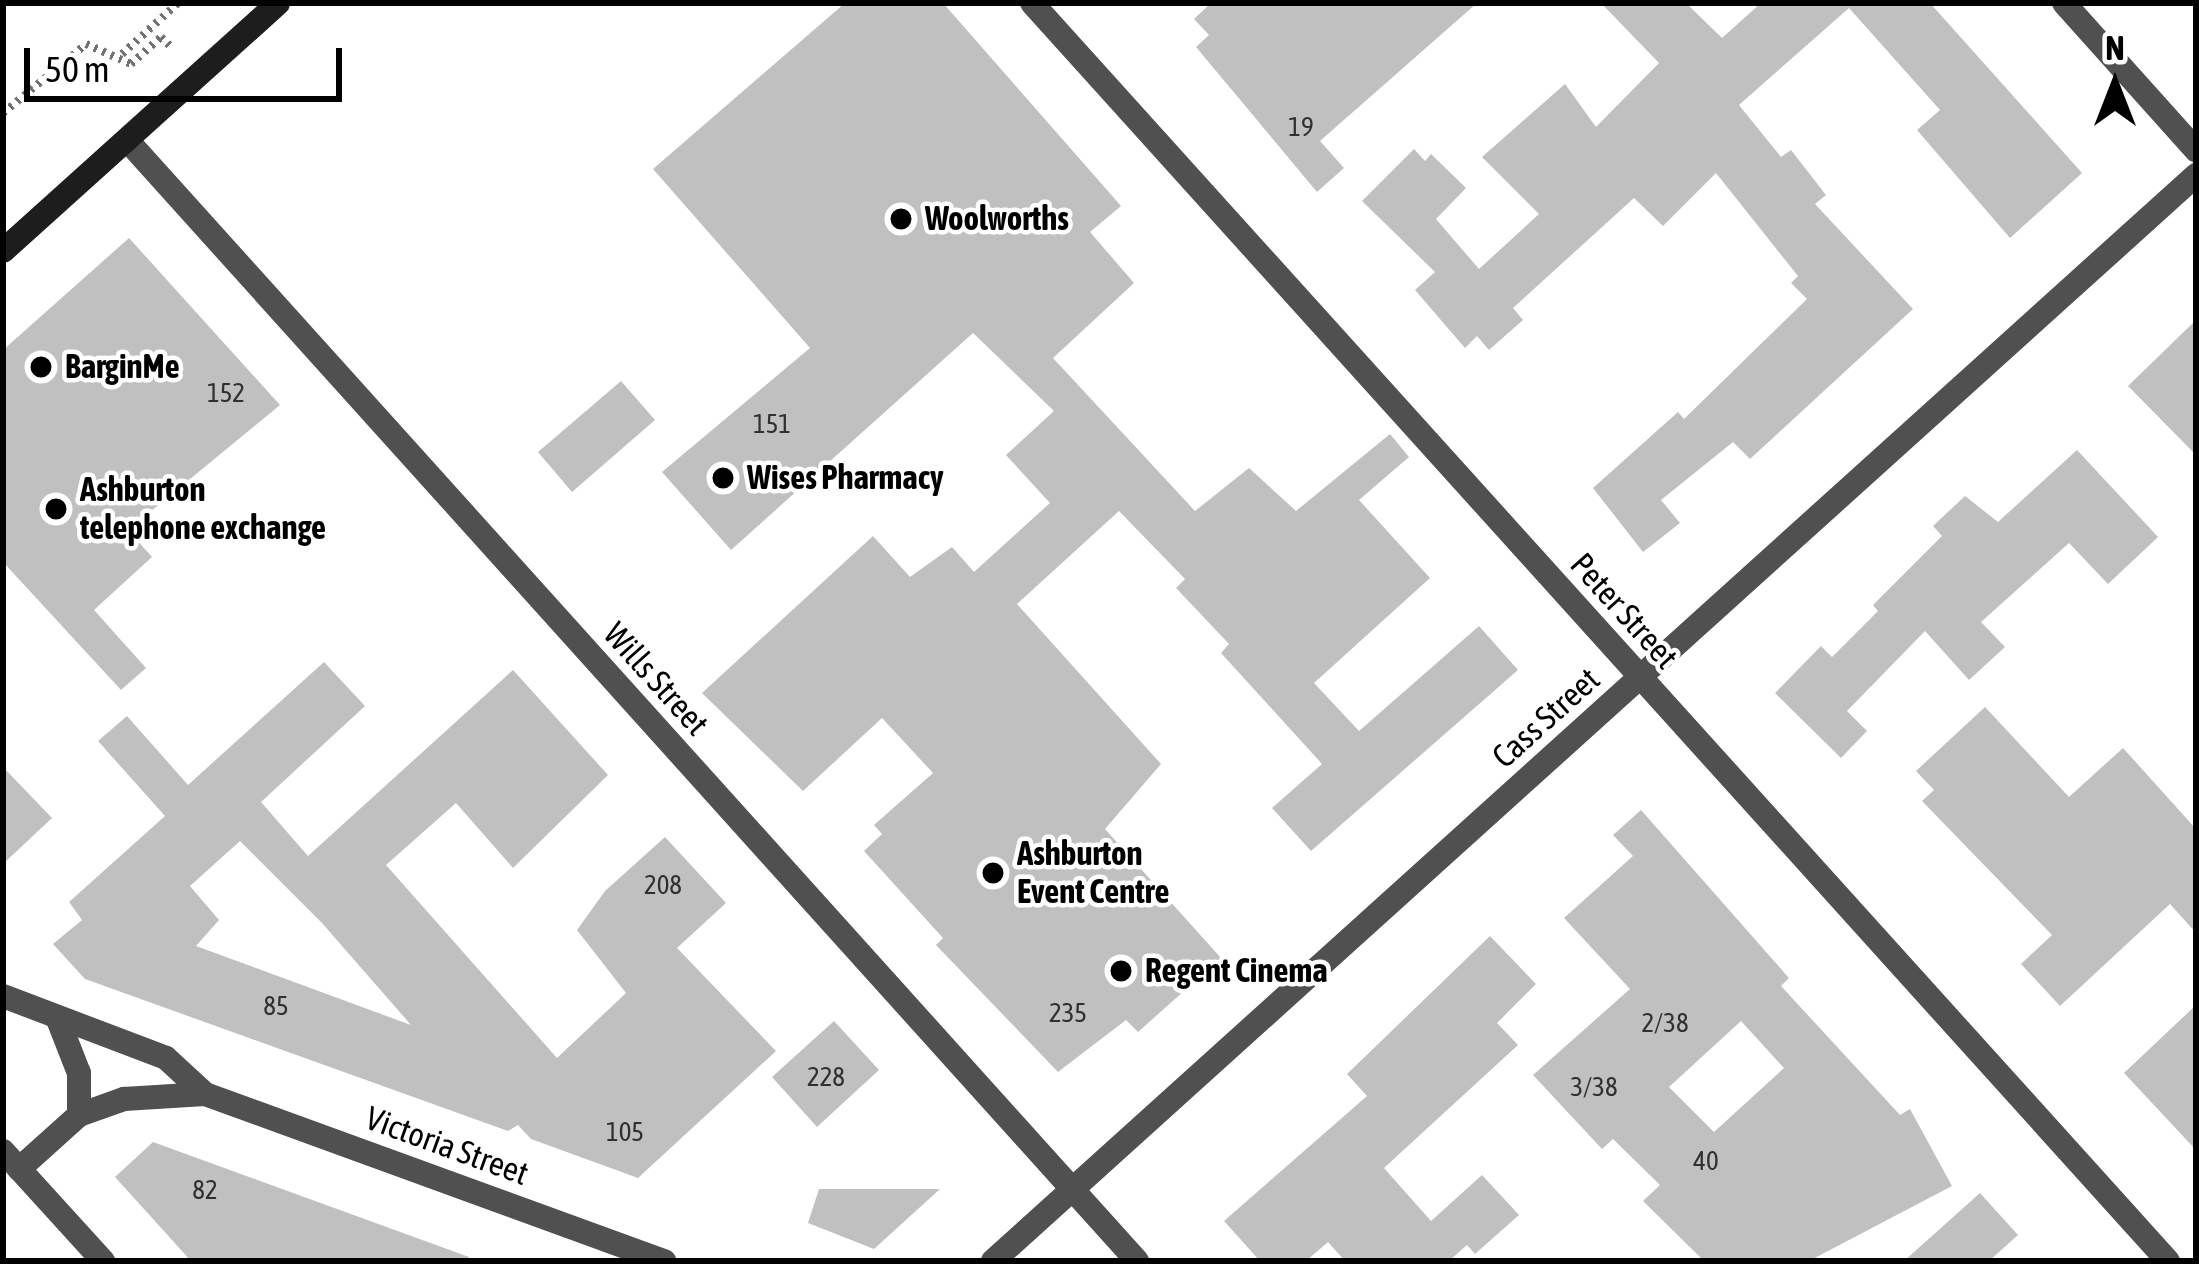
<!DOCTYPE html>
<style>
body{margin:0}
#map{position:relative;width:2199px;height:1264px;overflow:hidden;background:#fff;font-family:"Asap Condensed",sans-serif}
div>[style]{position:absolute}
.building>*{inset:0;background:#c0c0c0}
.path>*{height:8px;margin-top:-4px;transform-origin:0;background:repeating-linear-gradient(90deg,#727272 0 3px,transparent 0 9px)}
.minor>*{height:24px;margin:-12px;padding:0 12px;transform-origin:12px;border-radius:12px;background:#505050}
.secondary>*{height:24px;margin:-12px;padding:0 12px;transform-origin:12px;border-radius:12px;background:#1d1d1d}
.dots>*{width:33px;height:33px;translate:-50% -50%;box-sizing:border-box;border:6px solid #fff;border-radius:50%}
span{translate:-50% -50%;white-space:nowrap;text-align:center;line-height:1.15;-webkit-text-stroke:9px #fff;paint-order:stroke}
.number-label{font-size:27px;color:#303030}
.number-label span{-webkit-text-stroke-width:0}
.poi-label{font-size:33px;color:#000;font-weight:700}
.left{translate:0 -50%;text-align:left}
.street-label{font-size:33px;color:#000}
.frame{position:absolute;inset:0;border:6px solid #000;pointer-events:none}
.north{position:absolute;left:2055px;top:24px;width:120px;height:120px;-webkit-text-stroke:9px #fff;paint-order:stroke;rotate:0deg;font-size:33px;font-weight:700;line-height:48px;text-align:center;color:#000}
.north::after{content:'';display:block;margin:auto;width:42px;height:54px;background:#000;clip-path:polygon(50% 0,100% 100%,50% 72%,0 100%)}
.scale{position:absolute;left:24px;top:48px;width:318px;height:54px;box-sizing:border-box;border:6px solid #000;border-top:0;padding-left:15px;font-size:36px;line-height:42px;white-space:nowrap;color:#000;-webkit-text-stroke:9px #fff;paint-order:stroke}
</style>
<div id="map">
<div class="building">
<i style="clip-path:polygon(845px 3px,943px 3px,1121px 206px,1090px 232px,1134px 283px,1053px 358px,1195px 511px,1249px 468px,1296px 511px,1390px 434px,1409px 457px,1359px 500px,1430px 578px,1314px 683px,1359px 731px,1479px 626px,1518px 670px,1311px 851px,1272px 808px,1322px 764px,1221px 653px,1229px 644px,1176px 588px,1185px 579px,1119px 511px,1017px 604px,1161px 764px,1105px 829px,1221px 958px,1138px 1032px,1126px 1020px,1058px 1072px,936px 945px,943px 938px,864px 851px,882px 834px,874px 825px,933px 773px,882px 718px,803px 791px,702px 693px,873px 536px,910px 577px,952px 547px,974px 572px,1050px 503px,1006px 455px,1054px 411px,973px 333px,731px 550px,662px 472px,810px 348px,653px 169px)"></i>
<i style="clip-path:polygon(1211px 3px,1477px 3px,1320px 141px,1344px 168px,1317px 192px,1196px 47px,1209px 35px,1194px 19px)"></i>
<i style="clip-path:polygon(1601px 3px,1686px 3px,1722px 38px,1761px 3px,1930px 3px,2082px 173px,2010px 238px,1917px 130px,1940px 110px,1849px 8px,1739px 105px,1781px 157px,1791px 150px,1826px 195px,1815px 204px,1913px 309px,1750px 459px,1733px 442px,1661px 500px,1680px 523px,1643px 552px,1593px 488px,1678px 412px,1684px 419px,1807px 299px,1791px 283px,1798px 276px,1716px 173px,1663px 226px,1634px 198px,1513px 308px,1523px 320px,1489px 350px,1477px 336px,1465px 348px,1415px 290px,1435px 272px,1362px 201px,1414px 149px,1425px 161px,1431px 154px,1466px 188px,1436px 219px,1479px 269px,1539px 214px,1482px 157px,1565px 84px,1596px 127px,1659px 63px)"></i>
<i style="clip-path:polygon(129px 238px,280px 405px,128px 530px,152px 557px,94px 610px,146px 668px,121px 690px,3px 562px,3px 350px)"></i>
<i style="clip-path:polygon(2196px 320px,2196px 455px,2128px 386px)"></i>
<i style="clip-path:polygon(621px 381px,655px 420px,572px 492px,538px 452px)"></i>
<i style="clip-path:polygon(2077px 450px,2158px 537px,2108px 584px,2069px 543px,1981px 622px,2005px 647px,1969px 680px,1925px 631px,1847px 711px,1867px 731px,1841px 758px,1775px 693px,1821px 646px,1832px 657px,1878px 611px,1873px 605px,1942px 536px,1933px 526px,1965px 496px,1998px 522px)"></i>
<i style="clip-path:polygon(evenodd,324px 662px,365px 706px,261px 802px,308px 856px,513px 670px,608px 775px,513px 868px,456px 803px,386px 865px,557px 1058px,626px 993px,577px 930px,605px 891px,665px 837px,726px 903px,677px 948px,776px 1051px,638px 1178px,531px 1139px,518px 1125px,508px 1131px,85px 979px,53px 944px,82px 920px,69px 902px,165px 816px,98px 741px,127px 716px,188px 785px,324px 662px,240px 841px,322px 923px,411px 1025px,196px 946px,219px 920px,190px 886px,240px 841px)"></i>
<i style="clip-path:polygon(1985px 707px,2069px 797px,2123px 748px,2196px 829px,2196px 933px,2170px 904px,2060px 1006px,2021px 964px,2052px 935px,1922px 801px,1934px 790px,1916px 771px)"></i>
<i style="clip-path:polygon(3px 767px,52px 818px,3px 864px)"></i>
<i style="clip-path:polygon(evenodd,1641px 810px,1789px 978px,1781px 986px,1900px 1115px,1910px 1109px,1952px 1186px,1809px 1261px,1704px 1261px,1643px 1201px,1660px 1185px,1613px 1139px,1602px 1149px,1533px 1075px,1630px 989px,1564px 918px,1633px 856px,1613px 835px,1641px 810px,1741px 1021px,1784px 1068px,1714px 1132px,1669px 1087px,1741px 1021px)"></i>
<i style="clip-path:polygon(1490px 936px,1536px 984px,1497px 1023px,1518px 1045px,1384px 1168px,1431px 1221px,1482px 1175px,1519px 1215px,1475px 1254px,1467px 1245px,1449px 1261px,1345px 1261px,1328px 1242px,1306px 1261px,1260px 1261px,1224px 1221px,1367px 1096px,1347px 1074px)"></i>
<i style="clip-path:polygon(2196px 1005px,2196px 1150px,2124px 1073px)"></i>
<i style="clip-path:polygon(834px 1021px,879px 1070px,817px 1127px,772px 1077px)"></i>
<i style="clip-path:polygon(153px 1142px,469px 1257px,468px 1261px,191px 1261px,115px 1177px)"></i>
<i style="clip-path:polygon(819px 1189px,940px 1189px,874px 1249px,808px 1223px)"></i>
<i style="clip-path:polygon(1980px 1193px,2018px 1235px,1989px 1261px,1904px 1261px)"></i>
</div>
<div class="path">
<i style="left:122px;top:54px;width:76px;rotate:-42.3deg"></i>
<i style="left:3px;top:113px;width:108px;rotate:-39.7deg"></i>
<i style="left:86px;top:44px;width:49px;rotate:24deg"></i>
<i style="left:131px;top:64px;width:40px;rotate:-42deg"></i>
<i style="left:161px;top:37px;width:13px;rotate:45deg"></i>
</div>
<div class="minor">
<i style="left:1032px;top:3px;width:1695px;rotate:47.92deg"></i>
<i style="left:2064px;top:3px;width:198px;rotate:48.1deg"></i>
<i style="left:127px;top:140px;width:1509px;rotate:47.98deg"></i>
<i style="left:3px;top:996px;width:174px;rotate:20.8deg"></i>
<i style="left:166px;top:1058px;width:53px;rotate:42.7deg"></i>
<i style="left:205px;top:1094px;width:489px;rotate:20deg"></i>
<i style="left:57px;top:1017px;width:60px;rotate:68.6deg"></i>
<i style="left:79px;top:1073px;width:42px;rotate:90deg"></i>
<i style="left:3px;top:1151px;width:149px;rotate:47.7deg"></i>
<i style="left:19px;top:1169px;width:81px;rotate:-42deg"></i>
<i style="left:79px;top:1115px;width:48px;rotate:-19.6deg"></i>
<i style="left:124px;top:1099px;width:81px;rotate:-3.5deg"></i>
<i style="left:993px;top:1261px;width:1621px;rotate:-42.07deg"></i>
</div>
<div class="secondary">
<i style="left:3px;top:251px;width:370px;rotate:-42deg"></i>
</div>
<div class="dots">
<i style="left:901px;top:219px;background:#000"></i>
<i style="left:41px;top:367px;background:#000"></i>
<i style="left:723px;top:478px;background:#000"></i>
<i style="left:56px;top:509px;background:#000"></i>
<i style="left:993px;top:873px;background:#000"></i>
<i style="left:1121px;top:971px;background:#000"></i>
</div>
<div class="number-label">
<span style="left:1301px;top:127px">19</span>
<span style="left:226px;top:393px">152</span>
<span style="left:772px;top:424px">151</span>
<span style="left:663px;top:885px">208</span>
<span style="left:276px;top:1006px">85</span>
<span style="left:1068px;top:1013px">235</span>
<span style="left:1665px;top:1023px">2/38</span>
<span style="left:826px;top:1077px">228</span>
<span style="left:1594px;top:1087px">3/38</span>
<span style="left:625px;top:1132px">105</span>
<span style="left:1706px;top:1161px">40</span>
<span style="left:205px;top:1190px">82</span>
</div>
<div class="poi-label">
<span class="left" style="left:925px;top:219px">Woolworths</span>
<span class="left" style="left:65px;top:367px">BarginMe</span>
<span class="left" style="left:747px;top:478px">Wises Pharmacy</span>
<span class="left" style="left:80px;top:509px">Ashburton<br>telephone exchange</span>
<span class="left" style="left:1017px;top:873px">Ashburton<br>Event Centre</span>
<span class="left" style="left:1145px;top:971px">Regent Cinema</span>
</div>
<div class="street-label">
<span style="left:1624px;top:611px;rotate:48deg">Peter Street</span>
<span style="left:656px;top:679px;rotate:48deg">Wills Street</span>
<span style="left:1546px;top:718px;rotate:-42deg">Cass Street</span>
<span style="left:447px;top:1146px;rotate:20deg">Victoria Street</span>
</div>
<div class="frame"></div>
<div class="north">N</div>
<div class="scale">50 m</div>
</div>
